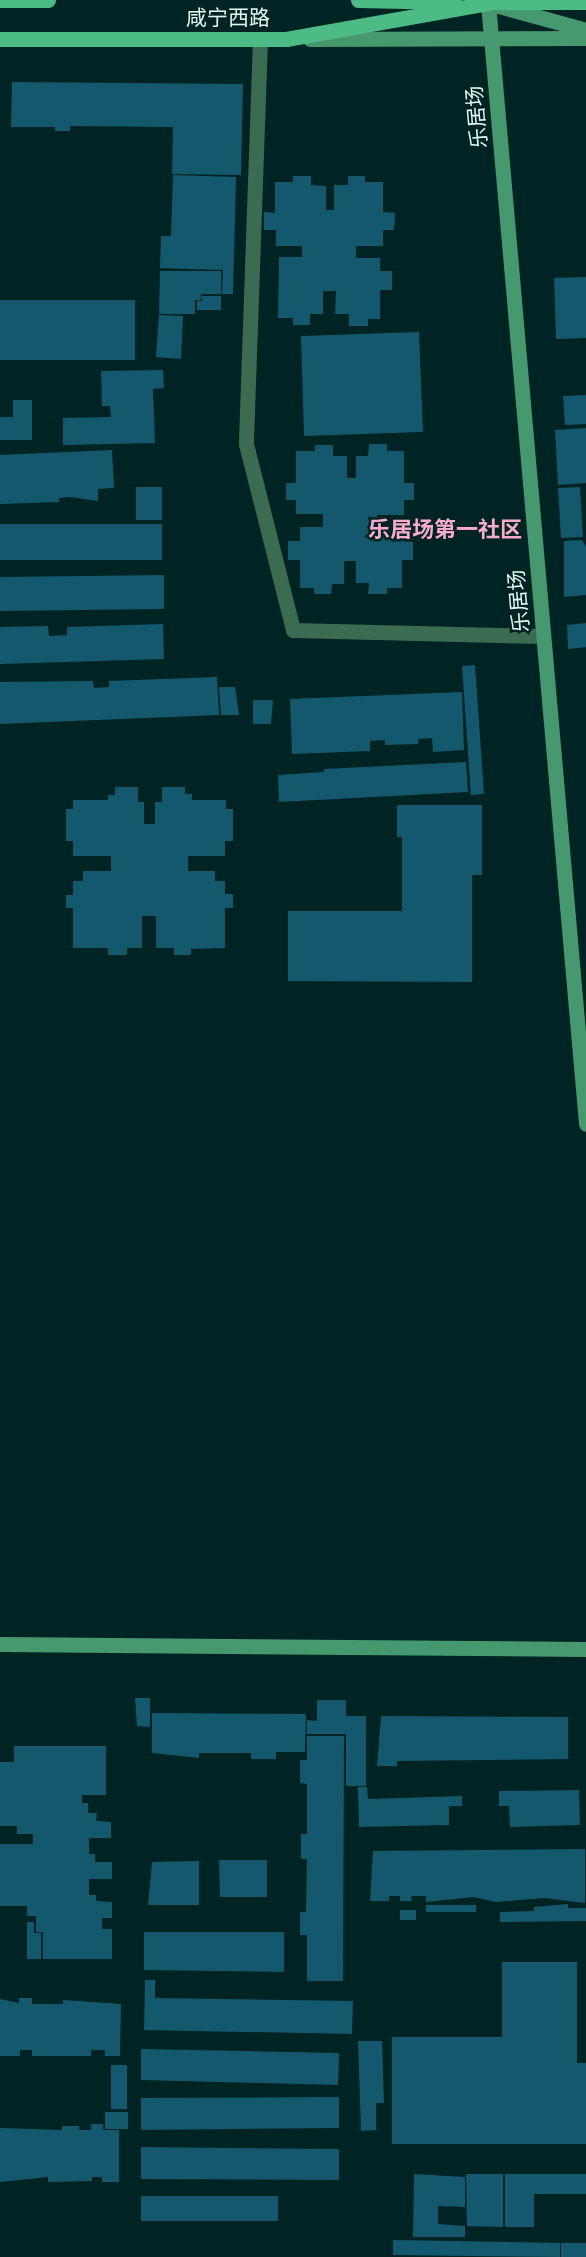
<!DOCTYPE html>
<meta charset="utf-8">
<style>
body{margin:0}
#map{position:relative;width:586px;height:2257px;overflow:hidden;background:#002423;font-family:Signika,"Noto Sans SC",sans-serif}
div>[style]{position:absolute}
.building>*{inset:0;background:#13586d}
.street>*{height:15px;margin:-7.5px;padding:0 7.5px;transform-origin:7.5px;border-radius:7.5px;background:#3b6c52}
.secondary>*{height:15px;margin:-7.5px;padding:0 7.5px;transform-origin:7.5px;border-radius:7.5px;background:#46986f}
.primary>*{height:15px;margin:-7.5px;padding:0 7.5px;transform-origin:7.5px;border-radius:7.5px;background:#4cbb85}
span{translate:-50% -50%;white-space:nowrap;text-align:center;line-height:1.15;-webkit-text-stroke:5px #002423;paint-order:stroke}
.street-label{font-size:21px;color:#e1f5f3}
.neighbourhood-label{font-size:22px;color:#fbabcb;font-weight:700}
</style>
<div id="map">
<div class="building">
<i style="clip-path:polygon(12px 82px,243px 84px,241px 175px,172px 174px,173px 127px,70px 126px,70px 131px,55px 131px,55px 127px,11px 127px)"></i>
<i style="clip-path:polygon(173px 175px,236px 177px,233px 294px,222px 294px,223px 270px,160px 268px,161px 236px,171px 236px)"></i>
<i style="clip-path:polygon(293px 176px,311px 176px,311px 185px,326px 186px,326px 210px,334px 210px,334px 185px,348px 185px,348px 176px,365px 176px,365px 182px,383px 182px,383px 212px,395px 213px,394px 230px,383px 230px,383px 246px,356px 246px,356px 258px,380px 258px,380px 271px,392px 271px,392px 290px,380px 290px,380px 319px,368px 319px,368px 326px,349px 326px,349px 314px,335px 314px,336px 291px,323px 291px,323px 314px,310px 314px,310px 325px,293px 325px,293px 318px,278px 318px,279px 257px,302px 257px,302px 246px,276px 246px,276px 230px,264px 230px,264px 212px,275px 213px,275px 182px,293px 182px)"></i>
<i style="clip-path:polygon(160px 271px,221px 271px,221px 294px,201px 294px,201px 300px,195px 300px,195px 314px,159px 314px)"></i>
<i style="clip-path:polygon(586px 277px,586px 338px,556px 339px,554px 278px)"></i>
<i style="clip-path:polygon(202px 296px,221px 296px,221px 310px,197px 310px,197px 301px,202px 301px)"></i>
<i style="clip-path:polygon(0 300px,135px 300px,135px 360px,0 360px)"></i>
<i style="clip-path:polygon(159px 315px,183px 316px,181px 359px,156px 357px)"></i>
<i style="clip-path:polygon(419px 332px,423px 432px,304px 436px,301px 336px)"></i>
<i style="clip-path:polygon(163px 370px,164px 388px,153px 389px,155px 443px,63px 445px,63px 418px,111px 417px,110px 406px,102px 406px,101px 371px)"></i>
<i style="clip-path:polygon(586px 395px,586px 424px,565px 425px,563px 396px)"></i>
<i style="clip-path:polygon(13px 400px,32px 400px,32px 440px,0 440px,0 417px,13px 417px)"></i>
<i style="clip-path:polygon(586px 428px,586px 483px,558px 485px,555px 430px)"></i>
<i style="clip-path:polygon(369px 444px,387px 444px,387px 451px,404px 451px,404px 483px,414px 483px,414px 500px,404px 500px,404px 515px,377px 515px,377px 527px,402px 527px,402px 541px,413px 542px,413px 560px,402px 560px,402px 588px,387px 588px,387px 594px,368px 594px,369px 583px,356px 583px,356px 561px,344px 561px,344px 584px,332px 584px,331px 594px,314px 594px,314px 588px,300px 588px,300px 560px,288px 560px,288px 541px,300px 541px,300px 527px,323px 527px,323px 514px,296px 514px,296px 500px,286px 500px,286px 483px,296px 483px,296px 451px,315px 451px,315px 445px,333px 445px,333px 456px,347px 456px,347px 478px,356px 478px,356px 456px,368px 456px)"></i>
<i style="clip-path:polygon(112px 450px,114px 488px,98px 489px,98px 501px,70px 497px,59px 498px,59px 502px,0 504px,0 455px)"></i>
<i style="clip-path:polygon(136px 487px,162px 487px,162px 520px,136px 520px)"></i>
<i style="clip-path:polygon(580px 487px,583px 537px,561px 538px,558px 488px)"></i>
<i style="clip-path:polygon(0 524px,162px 524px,162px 560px,0 560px)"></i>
<i style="clip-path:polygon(582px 540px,586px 547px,586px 595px,564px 597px,564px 541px)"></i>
<i style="clip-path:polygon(164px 575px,164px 609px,0 611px,0 577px)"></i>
<i style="clip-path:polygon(586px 623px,586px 647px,568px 649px,567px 625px)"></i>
<i style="clip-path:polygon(163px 624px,164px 659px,0 664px,0 627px,48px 626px,49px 636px,67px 635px,67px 627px)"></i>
<i style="clip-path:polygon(475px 665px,484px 794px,471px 795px,462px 666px)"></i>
<i style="clip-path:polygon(217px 677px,219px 715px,0 724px,0 682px,93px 681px,94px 688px,109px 687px,109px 681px)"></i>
<i style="clip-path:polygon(219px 687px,235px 687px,239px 715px,221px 715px)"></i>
<i style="clip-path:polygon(462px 692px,464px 750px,433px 752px,432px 738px,418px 739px,418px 744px,385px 745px,385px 740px,370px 741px,370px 751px,292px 754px,290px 699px)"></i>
<i style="clip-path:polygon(253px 700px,273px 700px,271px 724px,253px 724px)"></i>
<i style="clip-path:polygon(466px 762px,468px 792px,279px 802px,278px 775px,324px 772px,324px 769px)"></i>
<i style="clip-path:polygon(115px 787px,138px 787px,138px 802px,144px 802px,144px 824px,155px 824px,155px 802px,162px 802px,162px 787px,185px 787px,185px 794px,192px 794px,192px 800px,226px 800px,226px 809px,233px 809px,233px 841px,225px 841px,225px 856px,188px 856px,188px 871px,215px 871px,215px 881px,225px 881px,225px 894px,233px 894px,233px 908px,225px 908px,225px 948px,191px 949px,191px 955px,174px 955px,174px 948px,156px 948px,156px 916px,142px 916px,142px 948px,127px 948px,127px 955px,108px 955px,108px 948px,73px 948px,73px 908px,66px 908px,66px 895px,73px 895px,73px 881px,83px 881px,83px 871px,111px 871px,111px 856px,73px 856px,73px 841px,66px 841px,66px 809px,73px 809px,73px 800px,108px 800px,108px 795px,115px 795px)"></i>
<i style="clip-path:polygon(397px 805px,482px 805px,482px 875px,472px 875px,472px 982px,288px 981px,288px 911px,402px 911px,402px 837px,397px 837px)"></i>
<i style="clip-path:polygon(135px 1698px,150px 1698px,150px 1727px,137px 1726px)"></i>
<i style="clip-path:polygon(317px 1700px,346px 1700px,346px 1716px,366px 1716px,366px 1786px,346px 1786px,346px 1734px,307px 1734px,307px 1720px,317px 1721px)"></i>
<i style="clip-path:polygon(152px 1713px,306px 1714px,305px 1752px,276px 1752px,276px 1759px,251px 1759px,251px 1753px,199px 1753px,199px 1758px,152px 1753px)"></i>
<i style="clip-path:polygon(381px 1716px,568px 1717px,568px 1759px,397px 1761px,397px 1766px,377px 1766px)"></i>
<i style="clip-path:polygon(307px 1736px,344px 1736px,343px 1981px,307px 1981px,307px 1935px,300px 1935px,300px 1912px,306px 1912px,307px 1859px,301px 1859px,301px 1834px,307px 1834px,307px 1784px,300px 1783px,300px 1760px,307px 1760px)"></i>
<i style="clip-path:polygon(14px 1746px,106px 1746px,106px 1795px,82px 1795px,82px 1803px,88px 1803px,88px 1813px,97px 1813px,96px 1821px,111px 1822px,111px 1838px,89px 1838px,89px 1854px,95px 1854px,95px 1862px,112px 1862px,112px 1879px,89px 1879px,89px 1895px,96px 1895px,96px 1901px,112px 1902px,112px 1918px,102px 1918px,102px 1929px,112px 1929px,112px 1959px,43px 1959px,43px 1932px,36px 1932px,36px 1916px,27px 1916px,27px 1906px,0 1906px,0 1844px,33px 1844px,33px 1834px,17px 1834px,17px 1826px,0 1826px,0 1762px,14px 1762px)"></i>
<i style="clip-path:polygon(358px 1787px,367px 1787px,368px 1799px,462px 1796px,462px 1806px,449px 1806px,449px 1825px,359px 1827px)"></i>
<i style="clip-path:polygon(579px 1790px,580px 1825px,510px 1827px,509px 1806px,499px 1806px,499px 1791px)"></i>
<i style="clip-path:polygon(585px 1849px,585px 1903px,544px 1898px,496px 1902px,473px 1897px,426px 1902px,426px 1896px,411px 1896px,412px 1901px,400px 1901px,400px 1896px,389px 1896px,389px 1901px,370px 1901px,373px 1851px)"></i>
<i style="clip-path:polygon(219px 1860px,267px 1860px,267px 1897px,220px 1897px)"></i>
<i style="clip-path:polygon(199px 1861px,199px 1905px,148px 1905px,152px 1862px)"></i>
<i style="clip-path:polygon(568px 1904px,568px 1908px,586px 1908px,586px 1921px,500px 1922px,500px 1912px,534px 1911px,534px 1907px)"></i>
<i style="clip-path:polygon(426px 1905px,476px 1905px,476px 1912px,426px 1912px)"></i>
<i style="clip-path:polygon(400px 1910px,416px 1910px,416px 1920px,400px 1920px)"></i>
<i style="clip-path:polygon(27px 1922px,34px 1922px,34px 1933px,41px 1933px,41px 1959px,27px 1959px)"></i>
<i style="clip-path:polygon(144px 1932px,284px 1932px,284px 1972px,144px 1970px)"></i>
<i style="clip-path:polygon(502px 1962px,577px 1962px,577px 2063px,586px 2063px,586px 2144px,392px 2144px,392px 2037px,502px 2037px)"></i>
<i style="clip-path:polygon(145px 1980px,155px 1980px,155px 1998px,353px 2001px,352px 2034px,144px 2030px)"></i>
<i style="clip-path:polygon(19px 1998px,32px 1998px,32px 2004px,63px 2004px,63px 2000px,121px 2004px,120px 2056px,105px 2056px,105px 2050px,91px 2050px,91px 2056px,32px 2056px,32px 2050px,20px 2050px,20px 2056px,0 2056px,0 1999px,19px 2003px)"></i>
<i style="clip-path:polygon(358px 2041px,382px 2041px,384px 2103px,376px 2103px,376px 2130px,361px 2131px)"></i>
<i style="clip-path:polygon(141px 2049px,339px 2053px,338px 2085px,141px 2080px)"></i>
<i style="clip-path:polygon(111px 2065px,127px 2065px,127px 2109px,111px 2109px)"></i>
<i style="clip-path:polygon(339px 2097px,339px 2128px,141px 2130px,141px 2098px)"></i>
<i style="clip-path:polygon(105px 2112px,128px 2112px,128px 2129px,105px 2129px)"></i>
<i style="clip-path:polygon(91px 2124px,103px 2124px,103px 2130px,119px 2130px,119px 2182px,102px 2182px,102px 2177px,92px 2177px,92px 2181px,48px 2182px,48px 2177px,0 2182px,0 2128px,62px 2130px,62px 2126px,79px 2126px,79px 2130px,91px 2130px)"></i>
<i style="clip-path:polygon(141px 2147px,339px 2149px,339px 2180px,141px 2179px)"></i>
<i style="clip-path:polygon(414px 2174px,465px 2177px,465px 2207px,438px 2206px,438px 2224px,465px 2226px,465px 2237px,413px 2237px)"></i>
<i style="clip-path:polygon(466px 2174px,503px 2174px,503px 2227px,467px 2226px)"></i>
<i style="clip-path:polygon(505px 2174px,586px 2174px,586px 2194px,534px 2194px,534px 2227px,505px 2227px)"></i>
<i style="clip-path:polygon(141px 2196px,278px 2196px,278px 2221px,141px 2221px)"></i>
<i style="clip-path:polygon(393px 2240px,560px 2243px,560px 2257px,393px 2255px)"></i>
<i style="clip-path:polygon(561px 2243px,586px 2243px,586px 2257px,561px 2257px)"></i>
</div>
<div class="street">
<i style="left:260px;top:39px;width:405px;rotate:92deg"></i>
<i style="left:246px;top:444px;width:192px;rotate:75.8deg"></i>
<i style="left:293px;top:630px;width:250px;rotate:1.4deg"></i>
</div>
<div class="secondary">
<i style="left:586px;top:30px;width:102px;rotate:-164.6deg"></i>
<i style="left:488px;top:3px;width:1125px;rotate:85deg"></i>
<i style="left:310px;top:39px;width:276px;rotate:-0.2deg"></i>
<i style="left:0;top:1644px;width:586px;rotate:0.49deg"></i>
</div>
<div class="primary">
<i style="left:0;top:0;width:48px"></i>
<i style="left:358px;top:0;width:96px;rotate:1.2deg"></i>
<i style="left:478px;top:2px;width:108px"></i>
<i style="left:0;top:39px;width:286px"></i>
<i style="left:286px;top:39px;width:205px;rotate:-10.1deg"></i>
</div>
<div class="street-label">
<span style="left:228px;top:18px">咸宁西路</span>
<span style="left:477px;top:117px;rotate:-95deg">乐居场</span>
<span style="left:519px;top:601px;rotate:-95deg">乐居场</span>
</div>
<div class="neighbourhood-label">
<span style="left:445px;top:530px">乐居场第一社区</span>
</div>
</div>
